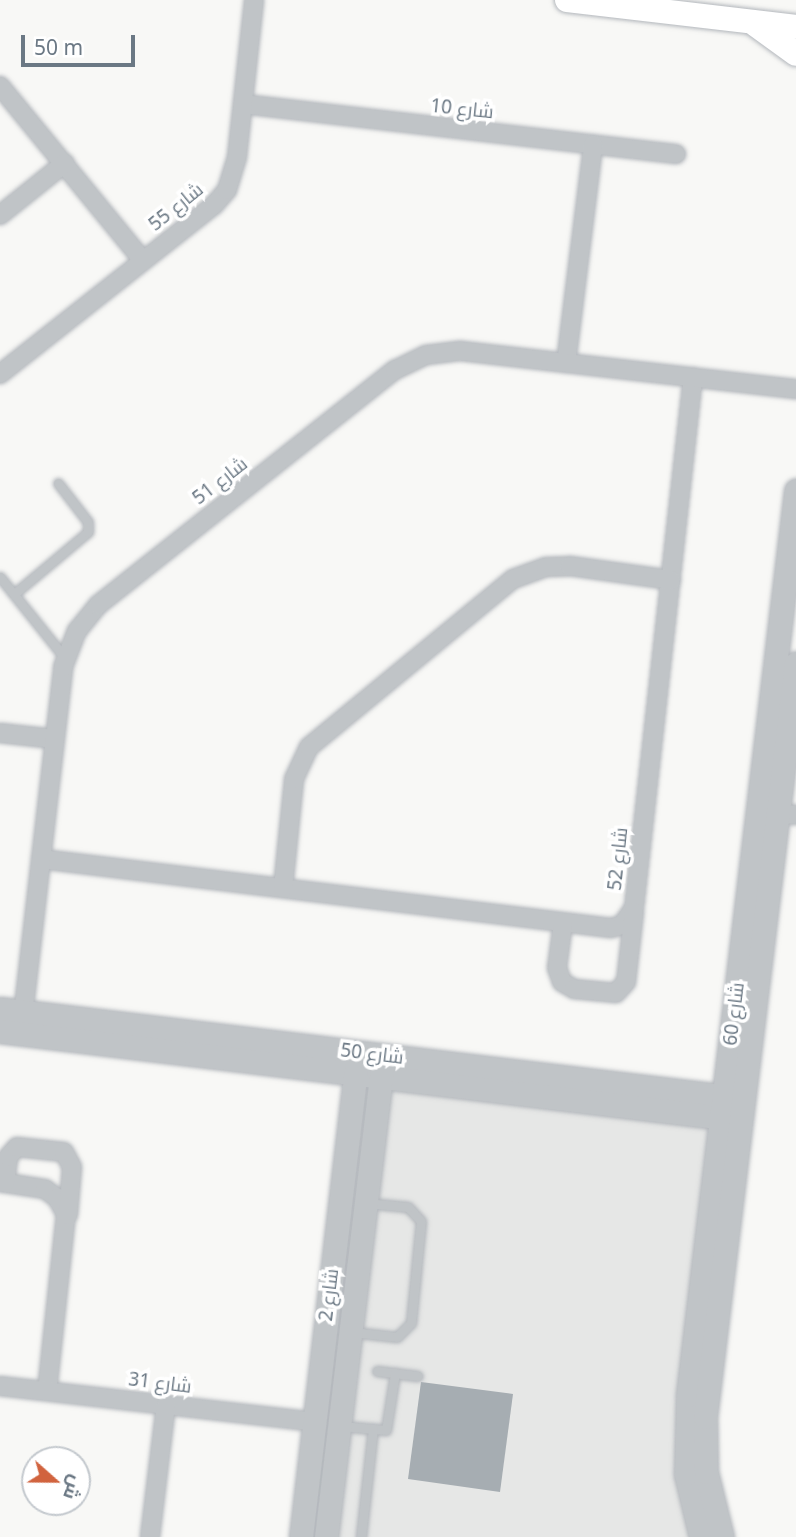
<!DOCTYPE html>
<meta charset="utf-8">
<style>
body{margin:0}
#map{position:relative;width:796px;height:1537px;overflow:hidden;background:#f8f8f6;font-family:"Noto Sans",Cairo,sans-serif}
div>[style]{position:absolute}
.built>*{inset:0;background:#e6e7e6}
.building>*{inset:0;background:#a6adb2}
.roads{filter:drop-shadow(0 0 2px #b3b7bc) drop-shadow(0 0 2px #b3b7bc)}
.service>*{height:9px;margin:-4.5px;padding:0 4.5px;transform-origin:4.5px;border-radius:4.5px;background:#c0c4c7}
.minor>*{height:18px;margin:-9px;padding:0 9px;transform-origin:9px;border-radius:9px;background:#c0c4c7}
.tertiary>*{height:23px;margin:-11.5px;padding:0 11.5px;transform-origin:11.5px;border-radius:11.5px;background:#c0c4c7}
.secondary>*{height:24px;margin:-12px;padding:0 12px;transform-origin:12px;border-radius:12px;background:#fff}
span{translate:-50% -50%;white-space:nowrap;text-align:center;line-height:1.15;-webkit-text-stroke:7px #fff;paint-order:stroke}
.street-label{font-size:19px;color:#6b7884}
.north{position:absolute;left:21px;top:1446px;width:70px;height:70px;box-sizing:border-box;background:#fff;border:2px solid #c4c9ce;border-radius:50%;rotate:111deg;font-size:19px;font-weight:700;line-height:28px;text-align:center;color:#6b7884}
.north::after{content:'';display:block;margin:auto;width:24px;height:32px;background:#d1633e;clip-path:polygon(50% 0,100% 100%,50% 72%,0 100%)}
.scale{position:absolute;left:21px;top:35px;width:114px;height:32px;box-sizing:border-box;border:4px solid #6b7884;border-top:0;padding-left:9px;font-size:21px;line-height:24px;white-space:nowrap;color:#6b7884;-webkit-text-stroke:5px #fff;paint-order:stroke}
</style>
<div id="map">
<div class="built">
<i style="clip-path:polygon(369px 1065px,731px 1109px,695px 1427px,712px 1537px,313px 1537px)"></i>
</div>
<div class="building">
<i style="clip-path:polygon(421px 1382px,513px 1394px,500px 1492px,408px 1479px)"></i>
</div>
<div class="roads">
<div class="service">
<i style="left:0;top:577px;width:104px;rotate:51.3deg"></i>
<i style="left:14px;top:594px;width:97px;rotate:-40deg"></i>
<i style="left:88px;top:532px;width:10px;rotate:-90deg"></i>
<i style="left:88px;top:522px;width:49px;rotate:-127.6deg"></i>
<i style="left:352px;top:1332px;width:45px;rotate:6.3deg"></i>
<i style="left:397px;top:1337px;width:20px;rotate:-45deg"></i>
<i style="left:411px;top:1323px;width:102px;rotate:-84.4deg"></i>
<i style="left:421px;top:1221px;width:19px;rotate:-133deg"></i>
<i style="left:408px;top:1207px;width:42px;rotate:-174.6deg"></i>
<i style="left:377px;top:1371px;width:41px;rotate:7deg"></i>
<i style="left:341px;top:1426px;width:45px;rotate:5.1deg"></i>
<i style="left:386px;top:1430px;width:58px;rotate:-81deg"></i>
<i style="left:361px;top:1537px;width:109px;rotate:-83.7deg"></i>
</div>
<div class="minor">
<i style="left:0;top:86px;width:226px;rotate:50.7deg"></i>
<i style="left:243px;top:104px;width:436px;rotate:6.6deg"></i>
<i style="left:0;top:215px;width:83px;rotate:-38.7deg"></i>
<i style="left:566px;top:363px;width:220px;rotate:-82.9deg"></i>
<i style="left:0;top:374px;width:273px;rotate:-38.3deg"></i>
<i style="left:214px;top:205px;width:20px;rotate:-49deg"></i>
<i style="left:227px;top:190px;width:34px;rotate:-73deg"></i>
<i style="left:237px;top:157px;width:158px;rotate:-83.8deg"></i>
<i style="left:0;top:733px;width:55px;rotate:6.2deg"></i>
<i style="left:768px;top:813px;width:28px;rotate:4deg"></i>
<i style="left:41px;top:859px;width:574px;rotate:6.9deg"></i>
<i style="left:611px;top:928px;width:11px;rotate:-15deg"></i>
<i style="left:622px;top:925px;width:21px;rotate:-55deg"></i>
<i style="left:634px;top:908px;width:534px;rotate:-83.66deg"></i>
<i style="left:283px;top:888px;width:110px;rotate:-84.2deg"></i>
<i style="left:294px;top:779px;width:35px;rotate:-65deg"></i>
<i style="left:309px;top:747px;width:264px;rotate:-39.5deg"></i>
<i style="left:513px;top:579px;width:35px;rotate:-20deg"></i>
<i style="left:546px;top:567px;width:24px;rotate:-2deg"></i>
<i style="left:570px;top:566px;width:102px;rotate:7.9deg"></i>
<i style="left:563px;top:923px;width:45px;rotate:97.6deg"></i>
<i style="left:557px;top:968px;width:15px;rotate:70deg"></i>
<i style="left:562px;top:982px;width:14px;rotate:30deg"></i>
<i style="left:574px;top:989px;width:42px;rotate:5.4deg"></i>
<i style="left:616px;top:993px;width:15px;rotate:-48deg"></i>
<i style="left:626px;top:982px;width:70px;rotate:-83.5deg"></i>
<i style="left:22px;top:1024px;width:359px;rotate:-83.4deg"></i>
<i style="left:63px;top:667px;width:39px;rotate:-69deg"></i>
<i style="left:77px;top:631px;width:33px;rotate:-51deg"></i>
<i style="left:98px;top:605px;width:379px;rotate:-38.4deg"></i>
<i style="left:395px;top:370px;width:34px;rotate:-26deg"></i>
<i style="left:426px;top:355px;width:35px;rotate:-7deg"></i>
<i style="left:461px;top:351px;width:337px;rotate:6.5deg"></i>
<i style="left:0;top:1182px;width:46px;rotate:8.8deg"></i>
<i style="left:45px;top:1189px;width:15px;rotate:37deg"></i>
<i style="left:57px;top:1198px;width:18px;rotate:61deg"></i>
<i style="left:66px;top:1214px;width:178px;rotate:96.1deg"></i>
<i style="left:5px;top:1183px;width:26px;rotate:-83deg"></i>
<i style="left:8px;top:1157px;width:13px;rotate:-48deg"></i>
<i style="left:17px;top:1147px;width:47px;rotate:6.1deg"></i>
<i style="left:64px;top:1152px;width:17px;rotate:62deg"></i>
<i style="left:72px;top:1167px;width:48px;rotate:94.8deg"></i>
<i style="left:0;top:1386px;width:317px;rotate:6.5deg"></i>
<i style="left:150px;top:1537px;width:133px;rotate:-83.1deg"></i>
</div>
<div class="tertiary">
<i style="left:0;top:1009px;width:742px;rotate:6.89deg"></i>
<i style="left:0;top:1031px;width:739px;rotate:6.84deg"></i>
<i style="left:301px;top:1537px;width:481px;rotate:-83.3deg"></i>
<i style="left:326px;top:1537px;width:476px;rotate:-83.2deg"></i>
<i style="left:701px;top:1537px;width:65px;rotate:-103.4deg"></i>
<i style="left:686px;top:1474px;width:79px;rotate:-88.5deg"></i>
<i style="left:688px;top:1395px;width:911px;rotate:-83.19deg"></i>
<i style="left:722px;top:1537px;width:67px;rotate:-103.8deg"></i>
<i style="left:706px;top:1472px;width:55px;rotate:-91deg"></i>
<i style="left:705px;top:1417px;width:759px;rotate:-83.12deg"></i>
</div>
<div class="secondary">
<i style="left:567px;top:0;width:231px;rotate:6.7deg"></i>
<i style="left:756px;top:25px;width:49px;rotate:35.9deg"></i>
</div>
</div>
<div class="street-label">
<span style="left:462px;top:109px;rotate:6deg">شارع 10</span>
<span style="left:176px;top:207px;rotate:-39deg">شارع 55</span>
<span style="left:220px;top:481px;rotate:-38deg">شارع 51</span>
<span style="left:618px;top:859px;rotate:-84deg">شارع 52</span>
<span style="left:734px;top:1014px;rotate:-83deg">شارع 60</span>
<span style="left:372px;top:1054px;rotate:7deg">شارع 50</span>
<span style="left:329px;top:1295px;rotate:-83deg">شارع 2</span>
<span style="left:160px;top:1383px;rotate:7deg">شارع 31</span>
</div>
<div class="north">ش</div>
<div class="scale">50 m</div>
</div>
